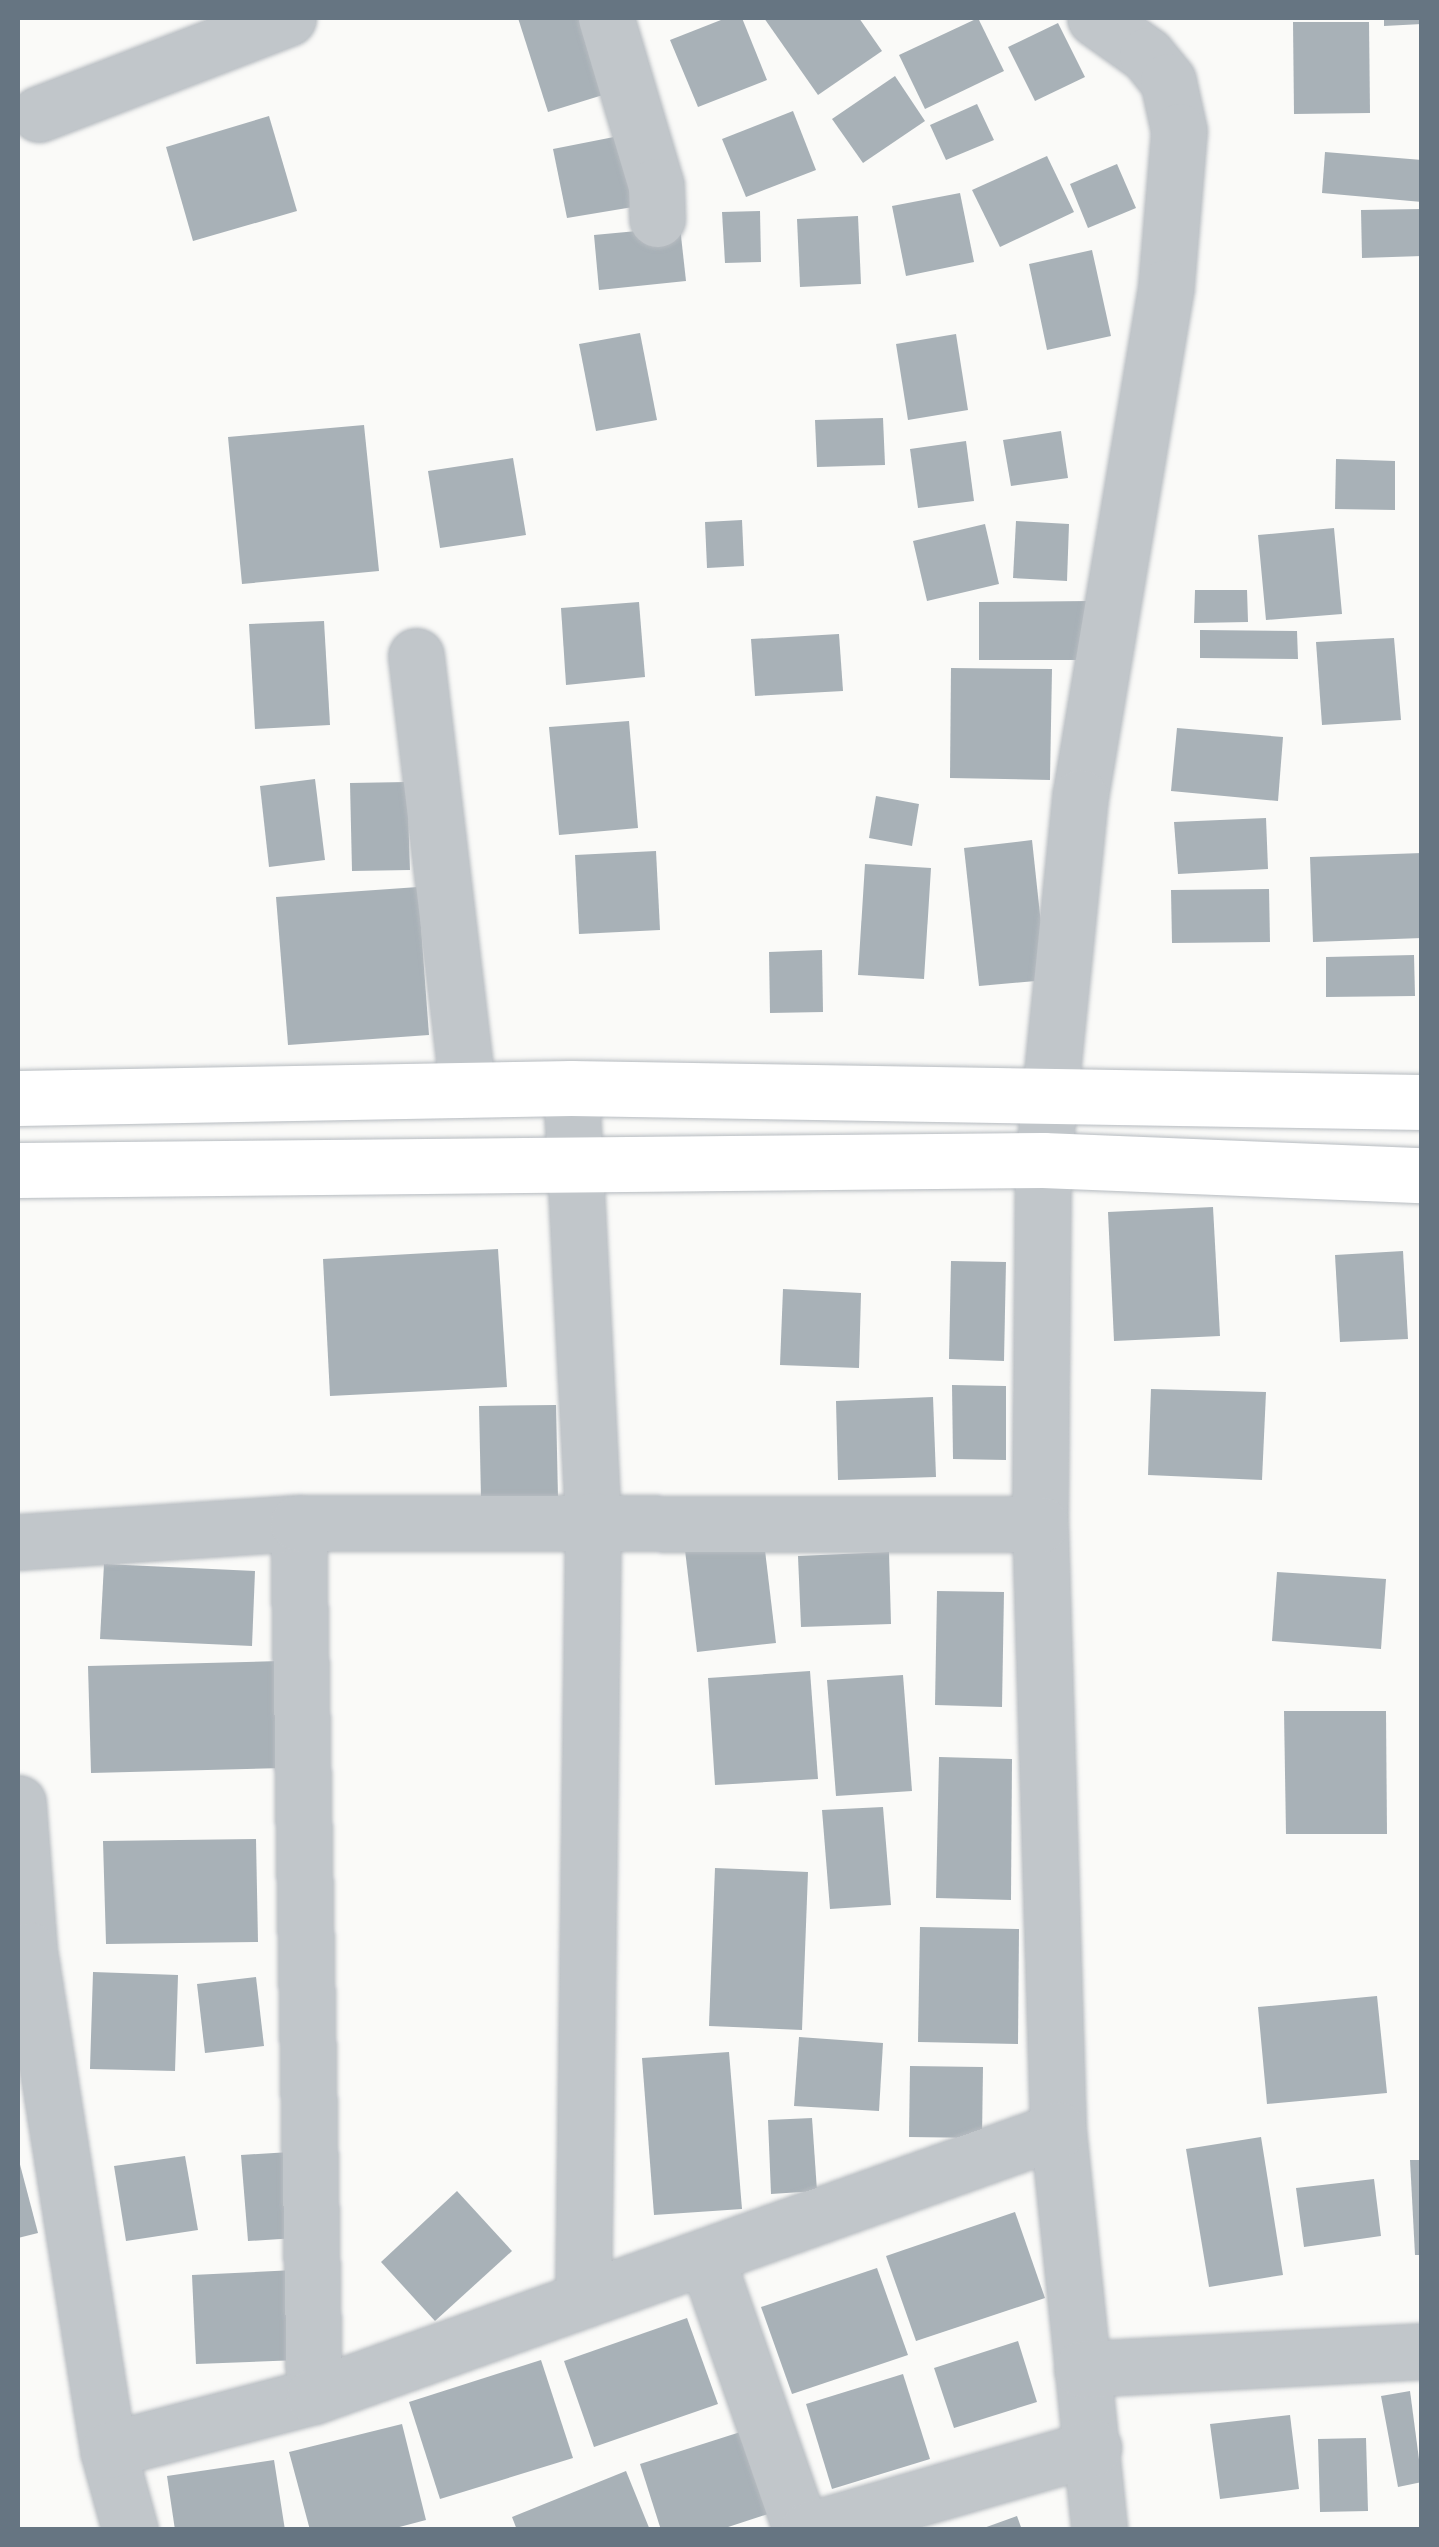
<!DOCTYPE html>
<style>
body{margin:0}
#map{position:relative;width:1439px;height:2547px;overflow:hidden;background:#fafaf8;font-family:"Noto Sans",sans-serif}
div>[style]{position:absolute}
.building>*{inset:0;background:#a8b1b7}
.roads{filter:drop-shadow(0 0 2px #b6bbc0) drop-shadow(0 0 2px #b6bbc0)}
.minor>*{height:55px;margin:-27.5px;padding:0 27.5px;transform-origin:27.5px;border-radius:27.5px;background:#c1c6ca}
.secondary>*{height:55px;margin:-27.5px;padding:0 27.5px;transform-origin:27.5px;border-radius:27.5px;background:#fff}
span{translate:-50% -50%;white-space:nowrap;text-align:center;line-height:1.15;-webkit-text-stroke:10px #fff;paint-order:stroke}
.frame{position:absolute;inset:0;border:20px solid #667582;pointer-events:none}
</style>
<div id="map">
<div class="building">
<i style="clip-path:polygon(518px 18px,597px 18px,619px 90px,548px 112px)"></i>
<i style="clip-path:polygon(726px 18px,742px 18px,767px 80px,698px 107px,670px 40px)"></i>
<i style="clip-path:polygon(764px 18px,859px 18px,882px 51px,818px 95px)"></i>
<i style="clip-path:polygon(978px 18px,1004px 71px,925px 109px,899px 55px)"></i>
<i style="clip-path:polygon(1384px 18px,1422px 18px,1422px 24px,1384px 26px)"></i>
<i style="clip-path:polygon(1293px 22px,1369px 22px,1370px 113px,1294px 114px)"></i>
<i style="clip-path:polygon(1058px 23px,1085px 77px,1035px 101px,1008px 47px)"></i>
<i style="clip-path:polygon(895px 76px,925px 121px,863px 163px,832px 119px)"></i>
<i style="clip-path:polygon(977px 104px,994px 140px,946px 160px,930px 125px)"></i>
<i style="clip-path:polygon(793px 111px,816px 170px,746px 197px,722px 139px)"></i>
<i style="clip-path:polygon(269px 116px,297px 211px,193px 241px,166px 147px)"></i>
<i style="clip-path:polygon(619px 136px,633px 207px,567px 218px,553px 149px)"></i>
<i style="clip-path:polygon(1325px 152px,1422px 160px,1422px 202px,1322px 193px)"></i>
<i style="clip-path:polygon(1047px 156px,1074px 212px,1000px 247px,972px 190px)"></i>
<i style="clip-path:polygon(1117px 164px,1136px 208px,1088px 228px,1070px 184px)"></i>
<i style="clip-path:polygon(960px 193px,974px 262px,906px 276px,892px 206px)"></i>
<i style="clip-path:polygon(1422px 209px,1422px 256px,1362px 258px,1361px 210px)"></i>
<i style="clip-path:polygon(760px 211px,761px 262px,725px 263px,722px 212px)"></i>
<i style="clip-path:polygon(858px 216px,861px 284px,800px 287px,797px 219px)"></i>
<i style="clip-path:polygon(680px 227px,686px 281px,599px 290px,594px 235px)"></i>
<i style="clip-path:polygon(1092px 250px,1111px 336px,1047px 350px,1029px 264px)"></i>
<i style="clip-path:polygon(640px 333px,657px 420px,596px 431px,579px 344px)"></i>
<i style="clip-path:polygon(956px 334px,968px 410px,908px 420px,896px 344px)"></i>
<i style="clip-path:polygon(883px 418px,885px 465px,817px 467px,815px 420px)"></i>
<i style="clip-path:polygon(364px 425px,379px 571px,242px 584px,228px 437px)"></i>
<i style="clip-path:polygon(1061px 431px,1068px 478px,1011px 486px,1003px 440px)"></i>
<i style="clip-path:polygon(966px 441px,974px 501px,918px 508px,910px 449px)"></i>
<i style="clip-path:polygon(513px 458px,526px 535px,440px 548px,428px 471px)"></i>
<i style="clip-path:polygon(1336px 459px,1395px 461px,1395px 510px,1335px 509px)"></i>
<i style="clip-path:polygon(742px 520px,744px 566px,707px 568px,705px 522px)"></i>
<i style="clip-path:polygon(1016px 521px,1069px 524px,1067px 581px,1013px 578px)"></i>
<i style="clip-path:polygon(985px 524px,999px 584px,927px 601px,913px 541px)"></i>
<i style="clip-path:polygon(1334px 528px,1342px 614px,1266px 620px,1258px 535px)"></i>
<i style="clip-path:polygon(1195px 590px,1247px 590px,1248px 622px,1194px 623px)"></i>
<i style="clip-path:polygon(1090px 601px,1090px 660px,979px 660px,979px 602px)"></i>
<i style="clip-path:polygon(639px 602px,645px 677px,566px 685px,561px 608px)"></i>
<i style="clip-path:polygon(324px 621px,330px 725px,255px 729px,249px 624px)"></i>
<i style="clip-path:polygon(1200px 630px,1297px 631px,1298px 659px,1200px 658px)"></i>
<i style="clip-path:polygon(839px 634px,843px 691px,755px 696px,751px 639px)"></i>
<i style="clip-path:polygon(1394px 638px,1401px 720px,1322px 725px,1316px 642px)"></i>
<i style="clip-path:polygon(951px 668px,1052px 669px,1050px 780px,950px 778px)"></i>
<i style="clip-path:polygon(629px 721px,638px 828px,559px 835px,549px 727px)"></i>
<i style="clip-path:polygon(1177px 728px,1283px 737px,1278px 801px,1171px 791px)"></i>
<i style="clip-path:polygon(315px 779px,325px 860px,269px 867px,260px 786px)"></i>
<i style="clip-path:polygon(407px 782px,410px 870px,352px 871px,350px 783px)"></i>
<i style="clip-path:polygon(876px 796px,919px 804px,912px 846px,869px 838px)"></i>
<i style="clip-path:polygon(1266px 818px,1268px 869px,1178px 874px,1174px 822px)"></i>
<i style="clip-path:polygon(1032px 840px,1047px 980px,979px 986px,964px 848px)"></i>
<i style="clip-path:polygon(656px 851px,660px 930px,579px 934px,575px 855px)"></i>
<i style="clip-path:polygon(1422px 853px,1422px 938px,1313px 942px,1310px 857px)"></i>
<i style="clip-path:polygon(865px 864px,931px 868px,924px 979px,858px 975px)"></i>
<i style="clip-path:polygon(418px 887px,429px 1035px,288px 1045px,276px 897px)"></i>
<i style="clip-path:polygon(1269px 889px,1270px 942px,1172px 943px,1171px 890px)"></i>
<i style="clip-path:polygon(822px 950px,823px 1012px,770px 1013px,769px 952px)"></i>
<i style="clip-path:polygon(1414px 955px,1415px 996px,1326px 997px,1326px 957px)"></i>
<i style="clip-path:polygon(1213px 1207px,1220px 1336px,1114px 1341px,1108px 1212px)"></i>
<i style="clip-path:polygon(498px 1249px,507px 1387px,330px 1396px,323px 1259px)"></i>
<i style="clip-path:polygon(1403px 1251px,1408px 1339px,1340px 1342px,1335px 1255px)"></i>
<i style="clip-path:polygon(951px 1261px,1006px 1262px,1004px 1361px,949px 1359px)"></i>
<i style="clip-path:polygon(783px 1289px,861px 1293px,859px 1368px,780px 1365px)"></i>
<i style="clip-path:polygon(952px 1385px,1006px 1386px,1006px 1460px,953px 1459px)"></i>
<i style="clip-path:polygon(1151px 1389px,1266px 1392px,1262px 1480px,1148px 1475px)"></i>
<i style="clip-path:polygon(933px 1397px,936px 1477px,838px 1480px,836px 1401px)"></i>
<i style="clip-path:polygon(556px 1405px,558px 1498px,481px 1499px,479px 1406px)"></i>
<i style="clip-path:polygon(764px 1542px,776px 1643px,697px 1652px,685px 1550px)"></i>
<i style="clip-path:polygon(889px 1552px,891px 1624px,801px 1627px,798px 1556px)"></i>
<i style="clip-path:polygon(104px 1564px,255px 1571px,252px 1646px,100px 1639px)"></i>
<i style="clip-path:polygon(1277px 1572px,1386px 1579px,1381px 1649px,1272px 1641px)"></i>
<i style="clip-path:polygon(937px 1591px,1004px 1592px,1002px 1707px,935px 1705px)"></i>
<i style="clip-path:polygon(280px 1661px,284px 1768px,91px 1773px,88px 1666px)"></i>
<i style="clip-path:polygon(810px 1671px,818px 1779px,715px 1785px,708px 1678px)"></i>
<i style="clip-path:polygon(903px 1675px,912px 1791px,836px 1796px,827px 1680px)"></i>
<i style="clip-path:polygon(1284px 1711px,1386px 1711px,1387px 1834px,1286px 1834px)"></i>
<i style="clip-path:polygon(939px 1757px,1012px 1759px,1011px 1900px,936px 1898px)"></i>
<i style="clip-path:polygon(883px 1807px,891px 1905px,830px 1909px,822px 1810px)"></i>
<i style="clip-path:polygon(256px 1839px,258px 1942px,106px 1944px,103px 1841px)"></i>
<i style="clip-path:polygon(715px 1868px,808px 1872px,802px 2030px,709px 2026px)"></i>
<i style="clip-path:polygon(920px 1927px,1019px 1929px,1018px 2044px,918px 2042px)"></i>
<i style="clip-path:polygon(93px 1972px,178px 1975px,175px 2071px,90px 2069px)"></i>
<i style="clip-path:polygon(256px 1977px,264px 2046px,205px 2053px,197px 1984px)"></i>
<i style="clip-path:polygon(1377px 1996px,1387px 2093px,1267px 2104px,1258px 2007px)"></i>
<i style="clip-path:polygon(799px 2037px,883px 2043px,879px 2111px,794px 2106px)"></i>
<i style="clip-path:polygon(729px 2052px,742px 2209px,654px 2215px,642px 2058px)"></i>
<i style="clip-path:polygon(910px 2066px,983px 2067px,982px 2138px,909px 2137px)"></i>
<i style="clip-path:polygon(812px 2118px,817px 2191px,771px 2194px,768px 2120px)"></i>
<i style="clip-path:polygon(1261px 2137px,1283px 2275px,1209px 2287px,1186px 2149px)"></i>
<i style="clip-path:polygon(290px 2152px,296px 2238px,248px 2241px,241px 2155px)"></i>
<i style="clip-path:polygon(185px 2156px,198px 2230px,126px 2241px,114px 2166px)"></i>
<i style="clip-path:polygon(18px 2157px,38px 2233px,18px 2238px)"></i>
<i style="clip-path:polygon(1410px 2160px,1422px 2160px,1422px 2255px,1415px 2255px)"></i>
<i style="clip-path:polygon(1374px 2179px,1381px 2236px,1304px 2247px,1296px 2188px)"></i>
<i style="clip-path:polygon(457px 2191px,512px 2251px,435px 2321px,381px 2262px)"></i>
<i style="clip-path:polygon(1015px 2212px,1045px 2298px,916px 2341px,886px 2256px)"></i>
<i style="clip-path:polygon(877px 2268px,908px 2355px,792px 2394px,761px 2307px)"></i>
<i style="clip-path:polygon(295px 2270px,299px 2360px,196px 2364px,192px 2275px)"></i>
<i style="clip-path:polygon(687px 2318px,718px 2404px,594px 2447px,564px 2361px)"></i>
<i style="clip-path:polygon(1018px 2341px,1037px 2402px,954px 2428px,934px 2368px)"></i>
<i style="clip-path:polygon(541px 2360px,573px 2458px,440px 2499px,409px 2402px)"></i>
<i style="clip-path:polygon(903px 2374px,930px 2459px,832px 2489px,806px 2404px)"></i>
<i style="clip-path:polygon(1410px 2391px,1422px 2482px,1398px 2487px,1381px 2396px)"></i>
<i style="clip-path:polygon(1290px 2415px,1299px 2489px,1220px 2499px,1210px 2424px)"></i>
<i style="clip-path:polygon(402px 2424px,426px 2520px,388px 2530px,310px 2530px,289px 2452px)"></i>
<i style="clip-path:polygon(753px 2428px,780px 2510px,719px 2530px,661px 2530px,640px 2464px)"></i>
<i style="clip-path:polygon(1366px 2438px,1368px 2511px,1320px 2512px,1318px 2439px)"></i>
<i style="clip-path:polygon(274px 2460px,285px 2530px,175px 2530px,167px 2476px)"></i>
<i style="clip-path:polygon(626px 2471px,650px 2530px,517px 2530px,512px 2517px)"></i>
<i style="clip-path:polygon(1017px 2516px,1022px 2530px,981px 2530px,981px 2529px)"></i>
</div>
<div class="roads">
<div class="minor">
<i style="left:606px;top:18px;width:175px;rotate:73.4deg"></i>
<i style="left:656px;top:186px;width:33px;rotate:88deg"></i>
<i style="left:1095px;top:18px;width:64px;rotate:35.4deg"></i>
<i style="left:1147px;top:55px;width:33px;rotate:51deg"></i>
<i style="left:1168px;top:81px;width:51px;rotate:77.6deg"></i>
<i style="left:1179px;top:131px;width:157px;rotate:94.8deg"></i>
<i style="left:1166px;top:287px;width:517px;rotate:99.57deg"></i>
<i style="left:1080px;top:797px;width:365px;rotate:95.8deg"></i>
<i style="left:1043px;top:1160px;width:364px;rotate:90.5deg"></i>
<i style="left:1040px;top:1524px;width:606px;rotate:88.3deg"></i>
<i style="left:1058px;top:2130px;width:402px;rotate:84.1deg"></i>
<i style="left:39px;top:114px;width:267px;rotate:-21.1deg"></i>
<i style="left:416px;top:656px;width:436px;rotate:83.2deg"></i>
<i style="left:571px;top:1088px;width:433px;rotate:87.1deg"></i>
<i style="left:593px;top:1520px;width:780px;rotate:90.73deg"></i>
<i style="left:298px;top:1523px;width:873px;rotate:88.95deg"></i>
<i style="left:18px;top:1542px;width:281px;rotate:-3.9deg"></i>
<i style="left:298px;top:1523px;width:742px;rotate:0.08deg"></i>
<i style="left:18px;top:1803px;width:147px;rotate:85.7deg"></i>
<i style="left:29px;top:1950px;width:506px;rotate:81.02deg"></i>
<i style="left:108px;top:2450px;width:83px;rotate:74.6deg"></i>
<i style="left:706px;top:2257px;width:289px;rotate:70.8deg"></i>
<i style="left:1082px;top:2369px;width:340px;rotate:-3deg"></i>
<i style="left:108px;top:2450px;width:213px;rotate:-14.7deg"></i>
<i style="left:314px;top:2396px;width:790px;rotate:-19.67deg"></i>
<i style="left:808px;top:2530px;width:297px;rotate:-16.1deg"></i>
</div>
<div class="secondary">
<i style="left:18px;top:1098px;width:553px;rotate:-1.04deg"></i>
<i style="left:571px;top:1088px;width:851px;rotate:0.94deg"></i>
<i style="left:18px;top:1170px;width:1025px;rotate:-0.56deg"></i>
<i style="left:1043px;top:1160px;width:379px;rotate:2.3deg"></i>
</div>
</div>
<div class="frame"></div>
</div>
